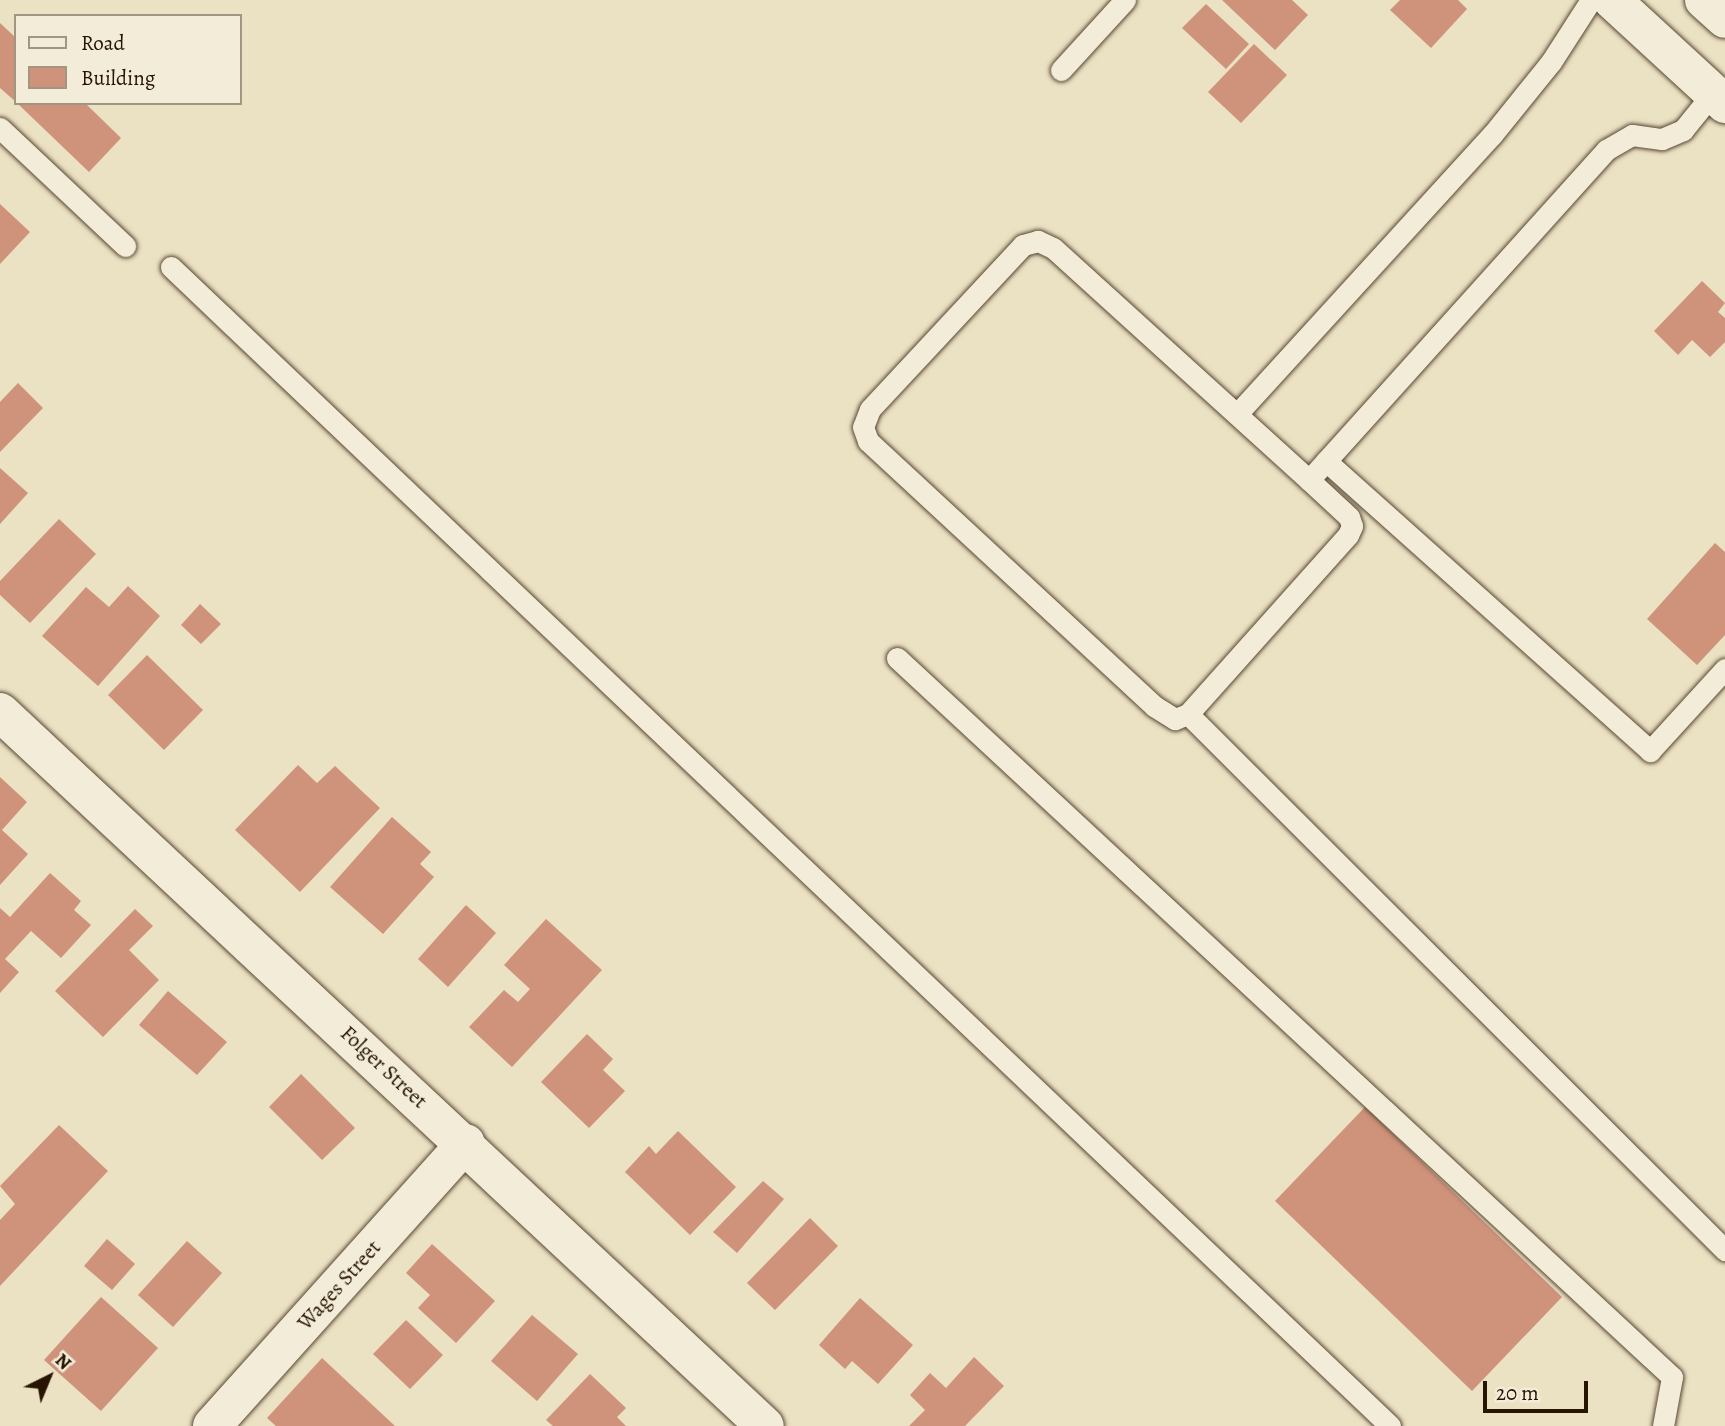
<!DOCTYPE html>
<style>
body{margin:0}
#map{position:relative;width:1725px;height:1426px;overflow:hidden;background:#ebe1c3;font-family:Alegreya,serif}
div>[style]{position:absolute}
.building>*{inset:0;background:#cf927b}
.roads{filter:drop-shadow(0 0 2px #584732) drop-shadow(0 0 2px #584732)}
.lane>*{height:21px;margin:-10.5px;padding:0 10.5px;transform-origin:10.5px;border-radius:10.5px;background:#f2ecd8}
.street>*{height:38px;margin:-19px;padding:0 19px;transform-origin:19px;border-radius:19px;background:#f2ecd8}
.secondary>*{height:38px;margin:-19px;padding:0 19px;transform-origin:19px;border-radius:19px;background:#f2ecd8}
span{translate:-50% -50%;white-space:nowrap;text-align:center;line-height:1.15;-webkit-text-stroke:5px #f2ecd8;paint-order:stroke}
.street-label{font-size:21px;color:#271401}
.legend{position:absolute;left:14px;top:14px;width:228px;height:91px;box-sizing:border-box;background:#f2ecd8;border:2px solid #a19682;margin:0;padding:9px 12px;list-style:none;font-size:21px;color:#271401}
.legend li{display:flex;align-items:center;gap:14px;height:35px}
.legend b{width:35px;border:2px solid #a19682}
.north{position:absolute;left:14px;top:1342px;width:70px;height:70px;-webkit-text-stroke:5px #f2ecd8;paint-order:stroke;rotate:43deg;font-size:19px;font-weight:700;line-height:28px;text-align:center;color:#271401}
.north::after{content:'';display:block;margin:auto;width:24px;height:32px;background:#271401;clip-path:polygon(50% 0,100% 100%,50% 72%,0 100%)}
.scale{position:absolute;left:1483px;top:1381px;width:105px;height:32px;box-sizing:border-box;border:4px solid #271401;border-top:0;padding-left:9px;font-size:21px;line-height:24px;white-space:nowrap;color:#271401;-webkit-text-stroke:5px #f2ecd8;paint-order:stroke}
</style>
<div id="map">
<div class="building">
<i style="clip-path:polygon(1222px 0,1292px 0,1308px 15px,1275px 50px)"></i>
<i style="clip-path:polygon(1400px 0,1458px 0,1467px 9px,1431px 48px,1390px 10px)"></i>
<i style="clip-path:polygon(1206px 4px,1249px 44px,1226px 69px,1182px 28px)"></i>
<i style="clip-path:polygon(0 23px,16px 38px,16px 102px,0 88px)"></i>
<i style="clip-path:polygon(1254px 44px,1287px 75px,1241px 123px,1208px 92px)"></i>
<i style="clip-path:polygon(17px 103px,85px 103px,121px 138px,89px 172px)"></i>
<i style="clip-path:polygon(0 204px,30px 232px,0 264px)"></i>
<i style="clip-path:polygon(1702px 281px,1725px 303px,1718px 312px,1725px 318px,1725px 342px,1710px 357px,1692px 340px,1678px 355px,1654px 331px)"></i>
<i style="clip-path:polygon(18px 383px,43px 408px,0 452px,0 402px)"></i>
<i style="clip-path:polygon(0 468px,28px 493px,0 524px)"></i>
<i style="clip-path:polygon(59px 519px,96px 554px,30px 623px,0 595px,0 581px)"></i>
<i style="clip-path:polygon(1715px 543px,1725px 552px,1725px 635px,1697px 665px,1647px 619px)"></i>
<i style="clip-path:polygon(128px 586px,160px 616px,98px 686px,42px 636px,86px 587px,109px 607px)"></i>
<i style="clip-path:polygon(200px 604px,221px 624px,201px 644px,181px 625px)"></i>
<i style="clip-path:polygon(147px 655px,203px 710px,164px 750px,108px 695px)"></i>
<i style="clip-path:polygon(298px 765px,317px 783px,335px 766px,380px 808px,300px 892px,235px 830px)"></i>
<i style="clip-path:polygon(0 777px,27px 802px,2px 830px,28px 854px,0 885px)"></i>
<i style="clip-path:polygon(392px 817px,431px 852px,420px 864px,434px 877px,383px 934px,330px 887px)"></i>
<i style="clip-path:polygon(50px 873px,81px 901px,74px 910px,91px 925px,61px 958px,31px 931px,5px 959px,19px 972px,0 993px,0 908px,10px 917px)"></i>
<i style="clip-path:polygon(466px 905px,496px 933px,448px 987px,418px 959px)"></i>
<i style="clip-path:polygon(135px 909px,153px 926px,129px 950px,159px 980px,103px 1037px,55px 991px)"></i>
<i style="clip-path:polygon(546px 919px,602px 970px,512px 1067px,469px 1027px,504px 990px,518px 1002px,530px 989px,504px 965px)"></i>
<i style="clip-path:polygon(168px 991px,227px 1042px,197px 1075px,139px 1025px)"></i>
<i style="clip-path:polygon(587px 1034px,613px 1059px,603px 1070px,625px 1091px,589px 1128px,541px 1082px)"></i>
<i style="clip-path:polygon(301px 1074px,355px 1128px,322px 1160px,269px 1107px)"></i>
<i style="clip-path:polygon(1365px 1107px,1562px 1297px,1472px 1391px,1275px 1201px)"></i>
<i style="clip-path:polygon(59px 1125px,108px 1171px,0 1286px,0 1220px,15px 1204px,0 1186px)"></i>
<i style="clip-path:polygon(678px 1131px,736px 1187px,690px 1235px,625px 1172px,649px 1146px,656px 1154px)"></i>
<i style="clip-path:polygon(763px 1181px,784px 1199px,737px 1253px,713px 1232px)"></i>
<i style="clip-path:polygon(810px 1218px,838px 1246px,775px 1310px,747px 1283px)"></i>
<i style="clip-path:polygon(107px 1239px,135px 1264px,112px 1290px,84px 1266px)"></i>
<i style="clip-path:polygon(187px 1241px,222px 1273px,173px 1327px,138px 1295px)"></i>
<i style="clip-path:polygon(432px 1244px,495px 1301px,456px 1343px,418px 1308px,430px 1295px,406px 1273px)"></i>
<i style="clip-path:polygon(101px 1297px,158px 1348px,101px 1411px,44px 1360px)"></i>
<i style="clip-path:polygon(860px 1298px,913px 1345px,878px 1384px,852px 1361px,845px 1369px,819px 1345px)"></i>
<i style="clip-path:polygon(532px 1315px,578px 1354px,537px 1401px,491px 1361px)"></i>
<i style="clip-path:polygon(406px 1320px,443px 1355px,410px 1389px,373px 1354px)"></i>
<i style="clip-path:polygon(974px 1357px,1004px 1386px,965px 1426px,909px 1426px,925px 1410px,910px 1395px,930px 1373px,946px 1388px)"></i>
<i style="clip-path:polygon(322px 1358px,395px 1426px,276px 1426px,267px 1418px)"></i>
<i style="clip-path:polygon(590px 1374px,626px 1408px,617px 1417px,626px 1426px,553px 1426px,546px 1420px)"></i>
</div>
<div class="roads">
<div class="lane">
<i style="left:1061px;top:70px;width:95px;rotate:-47.6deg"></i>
<i style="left:0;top:128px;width:172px;rotate:43.3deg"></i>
<i style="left:171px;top:267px;width:1682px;rotate:43.55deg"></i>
<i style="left:1237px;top:414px;width:378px;rotate:-47.6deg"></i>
<i style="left:1492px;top:135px;width:94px;rotate:-51.1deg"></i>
<i style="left:1551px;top:62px;width:74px;rotate:-57.2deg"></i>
<i style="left:1326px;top:461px;width:435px;rotate:41.8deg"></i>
<i style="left:1650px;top:751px;width:111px;rotate:-47.6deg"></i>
<i style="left:1309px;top:480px;width:345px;rotate:-137.8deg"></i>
<i style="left:1053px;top:248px;width:17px;rotate:-155deg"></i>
<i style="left:1038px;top:241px;width:16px;rotate:165deg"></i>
<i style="left:1023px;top:245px;width:224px;rotate:133deg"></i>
<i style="left:870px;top:409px;width:19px;rotate:111deg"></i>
<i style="left:863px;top:427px;width:15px;rotate:70deg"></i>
<i style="left:868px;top:441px;width:390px;rotate:42.8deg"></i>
<i style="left:1154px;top:706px;width:25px;rotate:32deg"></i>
<i style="left:1175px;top:719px;width:14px;rotate:-21deg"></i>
<i style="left:1188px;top:714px;width:240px;rotate:-48.2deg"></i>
<i style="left:1348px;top:535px;width:10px;rotate:-66deg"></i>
<i style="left:1352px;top:526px;width:9px;rotate:-108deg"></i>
<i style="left:1349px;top:517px;width:54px;rotate:-137.2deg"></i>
<i style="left:1309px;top:480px;width:444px;rotate:-48deg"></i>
<i style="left:1606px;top:150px;width:30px;rotate:-30deg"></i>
<i style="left:1632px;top:135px;width:30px;rotate:8deg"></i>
<i style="left:1662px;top:139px;width:23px;rotate:-23deg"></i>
<i style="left:1683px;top:130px;width:48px;rotate:-51deg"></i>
<i style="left:897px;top:658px;width:1057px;rotate:42.85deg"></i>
<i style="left:1672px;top:1377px;width:50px;rotate:100.4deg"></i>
<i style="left:1188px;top:714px;width:759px;rotate:44.95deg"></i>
</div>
<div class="street">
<i style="left:0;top:712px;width:1046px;rotate:43.03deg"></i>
<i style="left:212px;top:1426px;width:380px;rotate:-48.1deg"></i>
</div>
<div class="secondary">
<i style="left:1612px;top:0;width:154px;rotate:42.6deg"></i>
<i style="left:1704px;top:0;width:28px;rotate:42deg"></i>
</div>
</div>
<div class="street-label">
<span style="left:384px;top:1067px;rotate:43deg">Folger Street</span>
<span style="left:339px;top:1285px;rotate:-48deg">Wages Street</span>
</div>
<ul class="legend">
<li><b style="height:9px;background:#f2ecd8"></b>Road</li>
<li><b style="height:19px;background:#cf927b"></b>Building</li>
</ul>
<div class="north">N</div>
<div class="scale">20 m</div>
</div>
